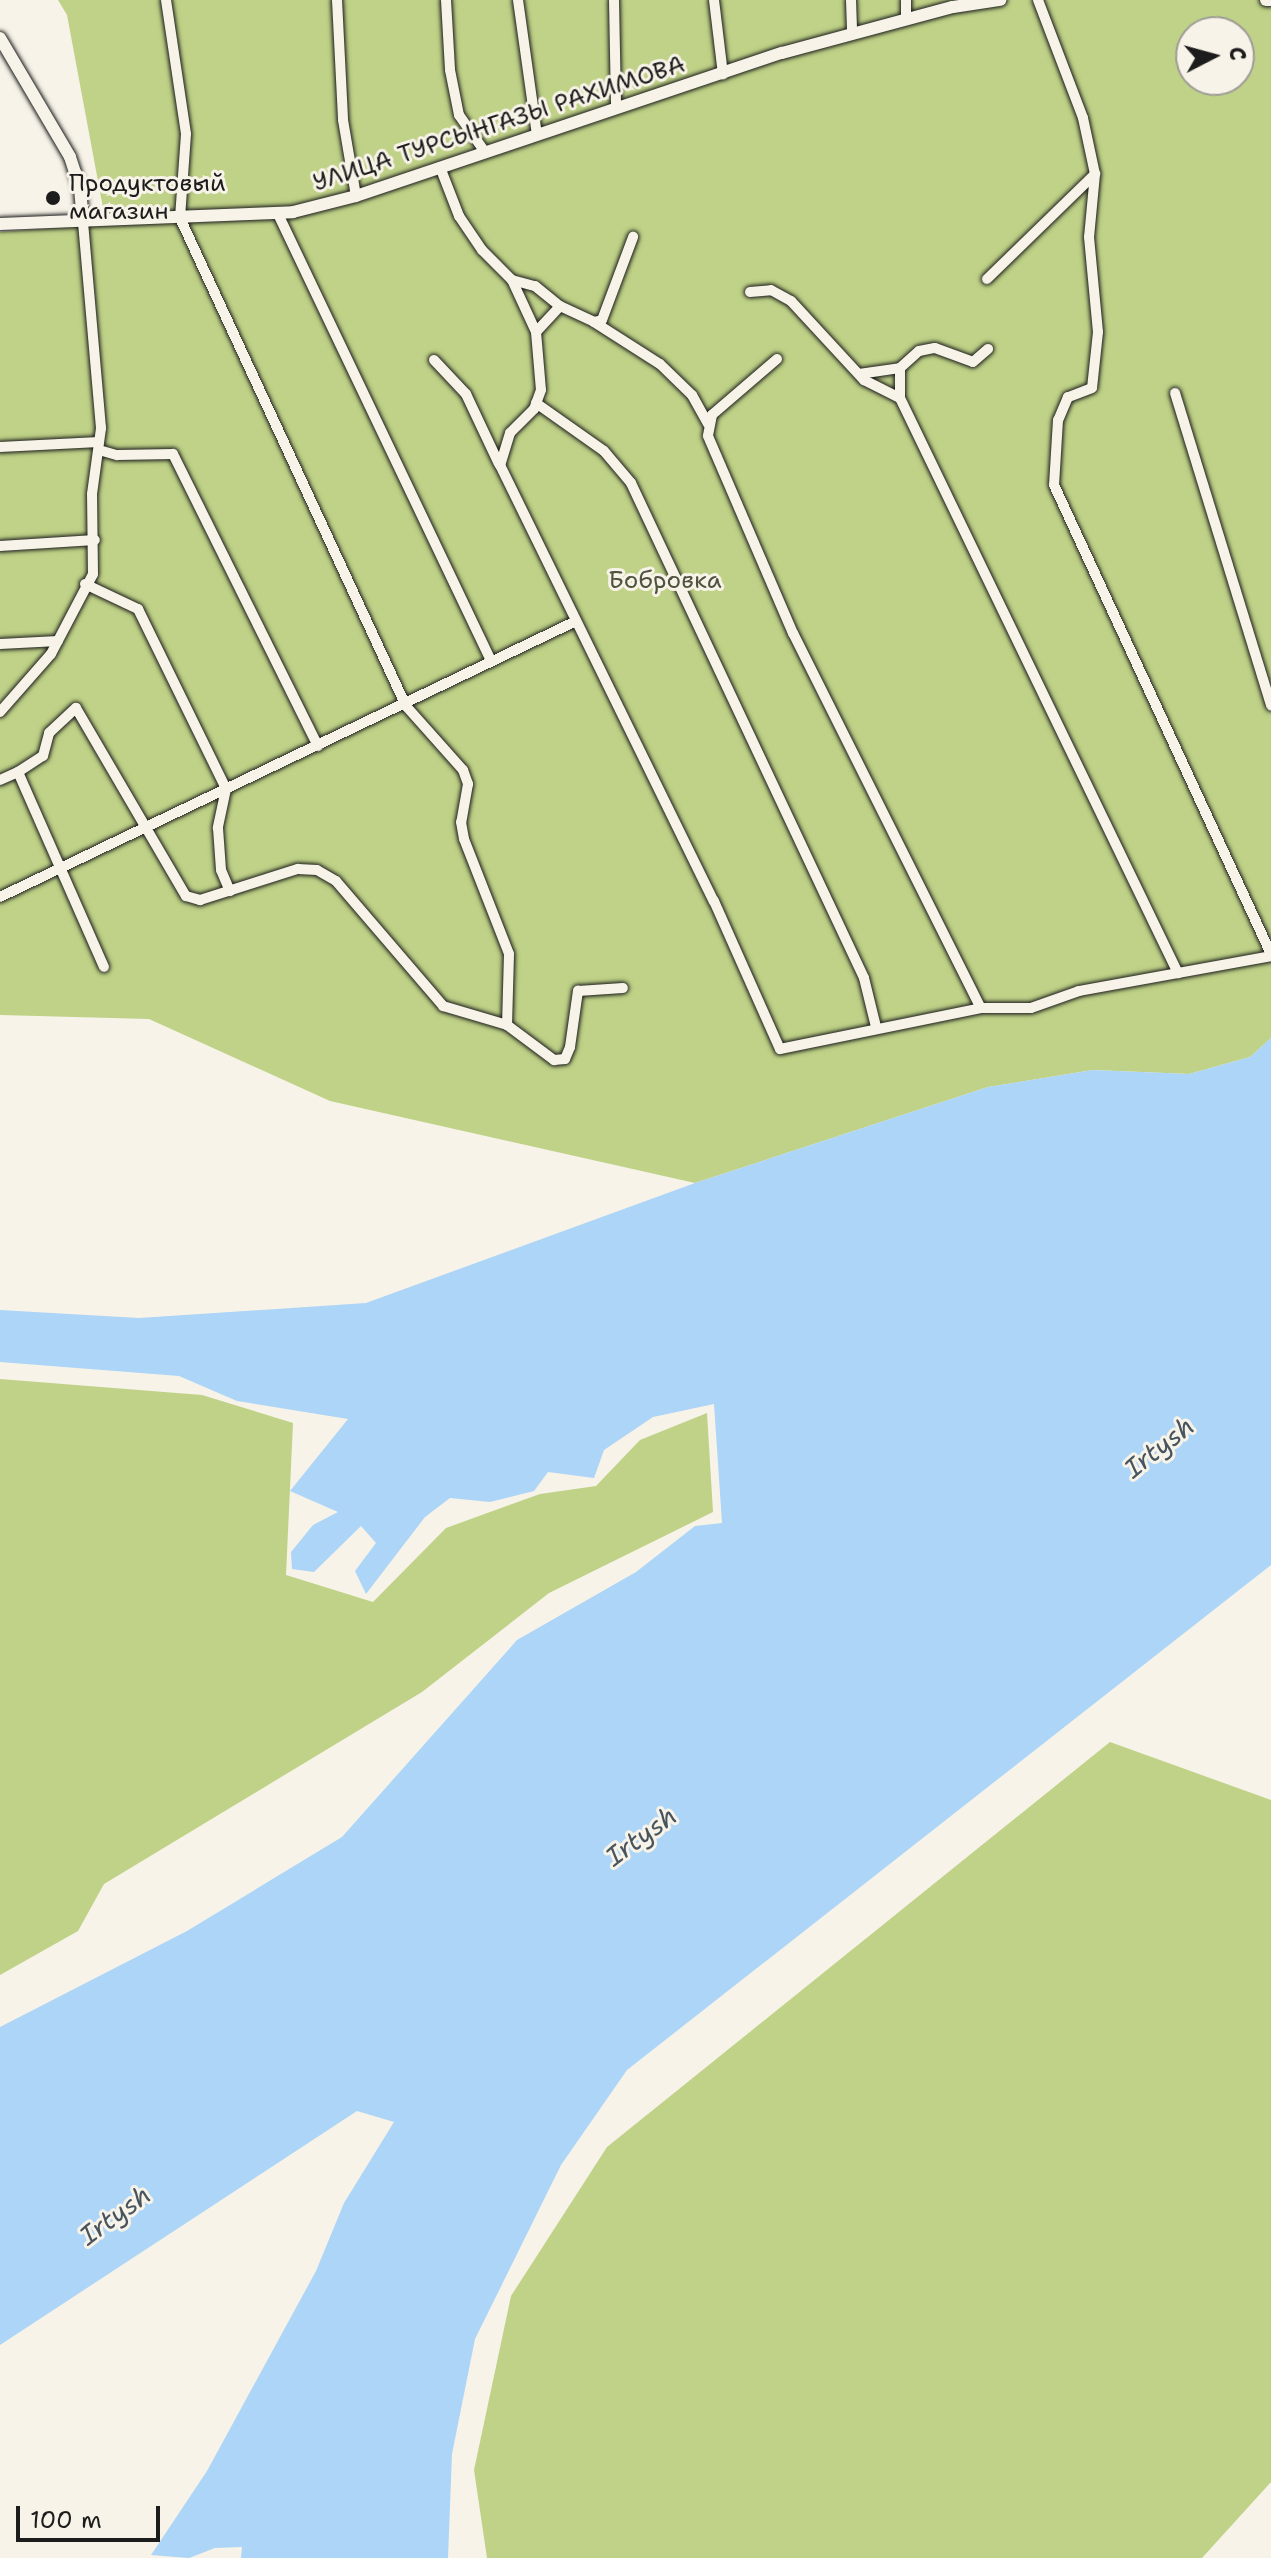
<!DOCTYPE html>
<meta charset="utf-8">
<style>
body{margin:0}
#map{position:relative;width:1271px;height:2558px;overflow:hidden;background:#f7f3e8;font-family:"Shantell Sans",sans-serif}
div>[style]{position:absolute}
.green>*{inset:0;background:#bfd287}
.water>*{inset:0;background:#acd5f7}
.roads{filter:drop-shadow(0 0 2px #1c1c1c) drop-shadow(0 0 2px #1c1c1c)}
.minor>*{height:10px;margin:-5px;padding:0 5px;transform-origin:5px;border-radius:5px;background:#f7f3e8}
.tertiary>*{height:12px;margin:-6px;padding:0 6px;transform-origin:6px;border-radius:6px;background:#f7f3e8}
.dots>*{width:22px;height:22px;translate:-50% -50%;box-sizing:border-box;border:4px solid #f7f3e8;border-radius:50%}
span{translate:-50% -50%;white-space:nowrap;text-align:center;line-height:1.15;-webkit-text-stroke:6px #f7f3e8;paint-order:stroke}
.street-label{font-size:24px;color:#1c1c1c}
.poi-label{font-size:24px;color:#1c1c1c}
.left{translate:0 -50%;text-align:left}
.park-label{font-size:24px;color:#4d533c}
.water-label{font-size:26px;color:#47545e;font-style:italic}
.north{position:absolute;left:1175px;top:16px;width:80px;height:80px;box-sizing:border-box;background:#f7f3e8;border:2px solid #9f9d96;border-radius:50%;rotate:84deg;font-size:22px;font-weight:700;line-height:32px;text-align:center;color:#1c1c1c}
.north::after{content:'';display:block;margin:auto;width:28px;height:36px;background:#1c1c1c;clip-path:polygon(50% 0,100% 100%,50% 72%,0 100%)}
.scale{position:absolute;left:16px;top:2506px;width:144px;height:36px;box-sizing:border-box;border:4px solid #1c1c1c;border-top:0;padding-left:10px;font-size:24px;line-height:28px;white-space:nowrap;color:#1c1c1c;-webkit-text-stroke:6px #f7f3e8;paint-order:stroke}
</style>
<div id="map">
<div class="green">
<i style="clip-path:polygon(evenodd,58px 0,1271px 0,1271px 1038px,1250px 1057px,1189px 1074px,1093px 1070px,988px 1087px,695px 1183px,330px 1101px,149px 1019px,0 1015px,0 232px,106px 224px,67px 15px,58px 0,1191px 32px,1239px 32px,1239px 80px,1191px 80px,1191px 32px)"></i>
<i style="clip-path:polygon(0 1379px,202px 1395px,293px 1423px,286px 1575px,373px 1602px,446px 1528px,540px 1494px,596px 1486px,640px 1440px,707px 1413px,713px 1512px,549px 1593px,422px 1692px,104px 1884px,78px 1931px,0 1975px)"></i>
<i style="clip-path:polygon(1110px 1742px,1271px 1800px,1271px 2482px,1202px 2558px,487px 2558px,474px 2470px,511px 2296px,607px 2147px)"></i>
</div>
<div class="water">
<i style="clip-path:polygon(1271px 1038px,1271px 1565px,627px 2070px,561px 2165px,475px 2339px,452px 2454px,448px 2558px,241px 2558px,242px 2547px,215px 2548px,189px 2558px,151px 2555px,207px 2471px,316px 2271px,344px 2203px,394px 2122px,357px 2111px,0 2345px,0 2027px,187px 1931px,342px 1837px,517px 1640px,636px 1572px,695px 1526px,722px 1523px,714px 1404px,653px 1417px,604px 1450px,594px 1478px,548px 1472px,534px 1491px,490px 1502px,450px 1498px,425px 1517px,366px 1594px,355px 1571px,376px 1543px,361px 1526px,314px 1572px,292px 1569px,291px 1552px,313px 1525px,338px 1512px,290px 1491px,348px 1419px,237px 1401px,179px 1376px,0 1362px,0 1310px,139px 1318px,366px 1303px,695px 1183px,988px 1087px,1093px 1070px,1189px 1074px,1250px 1057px)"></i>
</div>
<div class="roads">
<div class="minor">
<i style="left:166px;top:0;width:135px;rotate:81.5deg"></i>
<i style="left:186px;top:134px;width:84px;rotate:94.1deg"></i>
<i style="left:180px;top:218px;width:538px;rotate:65.15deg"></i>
<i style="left:406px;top:706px;width:86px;rotate:48.3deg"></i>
<i style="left:463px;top:770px;width:15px;rotate:70deg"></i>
<i style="left:468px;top:784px;width:39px;rotate:100deg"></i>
<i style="left:461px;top:822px;width:17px;rotate:80deg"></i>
<i style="left:464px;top:839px;width:123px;rotate:68.6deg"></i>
<i style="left:509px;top:954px;width:71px;rotate:91.6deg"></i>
<i style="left:337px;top:0;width:120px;rotate:87.1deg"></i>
<i style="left:343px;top:120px;width:77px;rotate:80.3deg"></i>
<i style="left:446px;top:0;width:70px;rotate:86.7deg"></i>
<i style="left:450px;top:70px;width:46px;rotate:78.7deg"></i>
<i style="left:459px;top:115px;width:45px;rotate:54.9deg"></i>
<i style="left:518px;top:0;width:136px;rotate:82deg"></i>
<i style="left:614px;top:0;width:108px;rotate:88.9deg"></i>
<i style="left:714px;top:0;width:75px;rotate:83.1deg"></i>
<i style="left:851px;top:0;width:32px;rotate:88deg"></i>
<i style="left:1038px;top:0;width:126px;rotate:69.1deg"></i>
<i style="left:1083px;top:118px;width:57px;rotate:77.9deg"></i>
<i style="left:1095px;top:174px;width:63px;rotate:95.4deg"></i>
<i style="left:1089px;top:237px;width:95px;rotate:84.6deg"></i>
<i style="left:1098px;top:332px;width:56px;rotate:96.1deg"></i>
<i style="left:1092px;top:388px;width:26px;rotate:159deg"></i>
<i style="left:1068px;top:397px;width:25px;rotate:113deg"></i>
<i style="left:1058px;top:420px;width:65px;rotate:93.5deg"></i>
<i style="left:1054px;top:485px;width:517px;rotate:65.17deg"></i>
<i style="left:906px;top:18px;width:18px;rotate:-90deg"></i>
<i style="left:440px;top:167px;width:53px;rotate:68.8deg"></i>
<i style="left:459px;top:216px;width:41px;rotate:55.9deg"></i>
<i style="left:482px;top:250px;width:42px;rotate:45deg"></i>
<i style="left:512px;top:280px;width:57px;rotate:65.2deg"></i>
<i style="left:536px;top:332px;width:58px;rotate:85.1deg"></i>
<i style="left:541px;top:390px;width:20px;rotate:110deg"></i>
<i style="left:534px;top:409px;width:34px;rotate:135deg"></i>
<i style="left:510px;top:433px;width:34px;rotate:107deg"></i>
<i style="left:500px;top:465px;width:486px;rotate:63.9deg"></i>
<i style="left:714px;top:901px;width:162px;rotate:66deg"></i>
<i style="left:780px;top:1049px;width:205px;rotate:-11.5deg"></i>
<i style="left:981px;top:1008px;width:50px"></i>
<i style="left:1031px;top:1008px;width:51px;rotate:-19.5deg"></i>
<i style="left:1079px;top:991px;width:195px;rotate:-10.3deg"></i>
<i style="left:278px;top:214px;width:495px;rotate:64.5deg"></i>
<i style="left:987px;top:279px;width:151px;rotate:-44.2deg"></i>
<i style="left:512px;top:280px;width:24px;rotate:15deg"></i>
<i style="left:535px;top:286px;width:32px;rotate:39deg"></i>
<i style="left:560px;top:306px;width:38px;rotate:25deg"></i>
<i style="left:594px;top:322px;width:8px;rotate:-14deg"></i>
<i style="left:602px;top:320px;width:89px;rotate:-69.5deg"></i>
<i style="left:750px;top:292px;width:21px;rotate:-5deg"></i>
<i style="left:771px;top:290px;width:23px;rotate:29deg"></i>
<i style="left:791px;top:301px;width:108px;rotate:47.3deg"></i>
<i style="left:864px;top:380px;width:40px;rotate:26.6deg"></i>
<i style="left:900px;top:398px;width:639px;rotate:64.2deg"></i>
<i style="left:594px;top:322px;width:78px;rotate:32.5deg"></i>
<i style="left:660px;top:364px;width:45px;rotate:44.1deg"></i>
<i style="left:692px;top:395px;width:33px;rotate:61deg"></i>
<i style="left:536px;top:332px;width:35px;rotate:-47deg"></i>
<i style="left:777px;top:359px;width:86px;rotate:139.3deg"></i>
<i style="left:712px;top:415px;width:21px;rotate:101deg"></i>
<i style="left:708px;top:436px;width:215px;rotate:66.7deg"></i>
<i style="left:793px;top:633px;width:419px;rotate:63.4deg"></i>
<i style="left:434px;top:360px;width:47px;rotate:46.7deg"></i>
<i style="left:466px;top:394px;width:77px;rotate:64.8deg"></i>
<i style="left:859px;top:374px;width:41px;rotate:-8.3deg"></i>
<i style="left:900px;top:368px;width:25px;rotate:-42deg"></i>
<i style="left:919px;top:351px;width:16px;rotate:-11deg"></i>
<i style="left:935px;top:348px;width:40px;rotate:20.2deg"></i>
<i style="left:973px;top:362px;width:20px;rotate:-41deg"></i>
<i style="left:1175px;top:393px;width:327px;rotate:72.9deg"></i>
<i style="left:900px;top:398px;width:30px;rotate:-90deg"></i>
<i style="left:536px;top:403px;width:83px;rotate:35.2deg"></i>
<i style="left:604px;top:451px;width:42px;rotate:49.8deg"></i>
<i style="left:631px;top:483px;width:547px;rotate:64.79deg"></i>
<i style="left:864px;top:978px;width:50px;rotate:76.2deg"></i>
<i style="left:0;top:447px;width:99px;rotate:-2.9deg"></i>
<i style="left:99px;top:450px;width:19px;rotate:16deg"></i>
<i style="left:117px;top:455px;width:56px;rotate:-1deg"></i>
<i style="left:173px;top:454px;width:326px;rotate:63.6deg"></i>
<i style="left:0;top:546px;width:95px;rotate:-3.6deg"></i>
<i style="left:85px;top:584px;width:59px;rotate:25.3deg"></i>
<i style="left:138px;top:609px;width:200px;rotate:63.9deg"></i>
<i style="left:226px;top:789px;width:40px;rotate:102deg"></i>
<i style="left:218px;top:828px;width:42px;rotate:85.9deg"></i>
<i style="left:221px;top:870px;width:23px;rotate:67deg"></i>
<i style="left:0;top:644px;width:58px;rotate:-3deg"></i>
<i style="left:0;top:712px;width:77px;rotate:-48.7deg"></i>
<i style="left:51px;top:654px;width:90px;rotate:-62.3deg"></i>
<i style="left:93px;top:574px;width:80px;rotate:-90.7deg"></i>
<i style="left:92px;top:494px;width:67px;rotate:-82.2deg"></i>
<i style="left:101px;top:428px;width:206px;rotate:-95deg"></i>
<i style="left:18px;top:772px;width:30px;rotate:-33deg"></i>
<i style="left:43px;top:756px;width:24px;rotate:-75deg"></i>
<i style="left:49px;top:733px;width:37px;rotate:-43deg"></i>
<i style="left:76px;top:708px;width:218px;rotate:59.7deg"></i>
<i style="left:186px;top:896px;width:15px;rotate:16deg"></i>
<i style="left:200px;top:900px;width:103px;rotate:-17.6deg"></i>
<i style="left:298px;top:869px;width:19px;rotate:3deg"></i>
<i style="left:317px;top:870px;width:22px;rotate:30deg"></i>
<i style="left:336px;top:881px;width:165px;rotate:49.4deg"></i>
<i style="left:443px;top:1006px;width:67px;rotate:16.5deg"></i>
<i style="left:507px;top:1025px;width:59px;rotate:36.7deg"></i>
<i style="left:554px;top:1060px;width:11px;rotate:-5deg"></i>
<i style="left:565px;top:1059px;width:13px;rotate:-67deg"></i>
<i style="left:570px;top:1047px;width:57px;rotate:-81.9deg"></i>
<i style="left:578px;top:991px;width:45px;rotate:-3.8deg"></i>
<i style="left:0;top:780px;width:20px;rotate:-24deg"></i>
<i style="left:18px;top:772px;width:213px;rotate:66.2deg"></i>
<i style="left:0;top:897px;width:636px;rotate:-25.6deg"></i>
</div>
<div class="tertiary">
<i style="left:1266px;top:0;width:5px"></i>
<i style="left:0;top:38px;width:138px;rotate:59.5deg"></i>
<i style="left:70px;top:157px;width:33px;rotate:72deg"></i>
<i style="left:80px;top:188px;width:35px;rotate:85deg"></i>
<i style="left:0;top:224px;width:293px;rotate:-2.3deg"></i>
<i style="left:293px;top:212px;width:65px;rotate:-14.3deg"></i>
<i style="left:356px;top:196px;width:449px;rotate:-18.6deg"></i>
<i style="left:782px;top:53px;width:177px;rotate:-15.1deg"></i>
<i style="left:953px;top:7px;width:48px;rotate:-8.5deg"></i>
</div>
</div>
<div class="dots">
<i style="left:53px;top:198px;background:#1c1c1c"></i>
</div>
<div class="street-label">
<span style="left:499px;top:124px;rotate:-18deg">УЛИЦА ТУРСЫНГАЗЫ РАХИМОВА</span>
</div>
<div class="poi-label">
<span class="left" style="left:69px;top:198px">Продуктовый<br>магазин</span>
</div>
<div class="park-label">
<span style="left:665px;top:581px">Бобровка</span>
</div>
<div class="water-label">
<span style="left:1159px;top:1447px;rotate:-38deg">Irtysh</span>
<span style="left:641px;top:1836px;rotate:-36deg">Irtysh</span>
<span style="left:115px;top:2215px;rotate:-36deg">Irtysh</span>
</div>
<div class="north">С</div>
<div class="scale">100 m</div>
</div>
